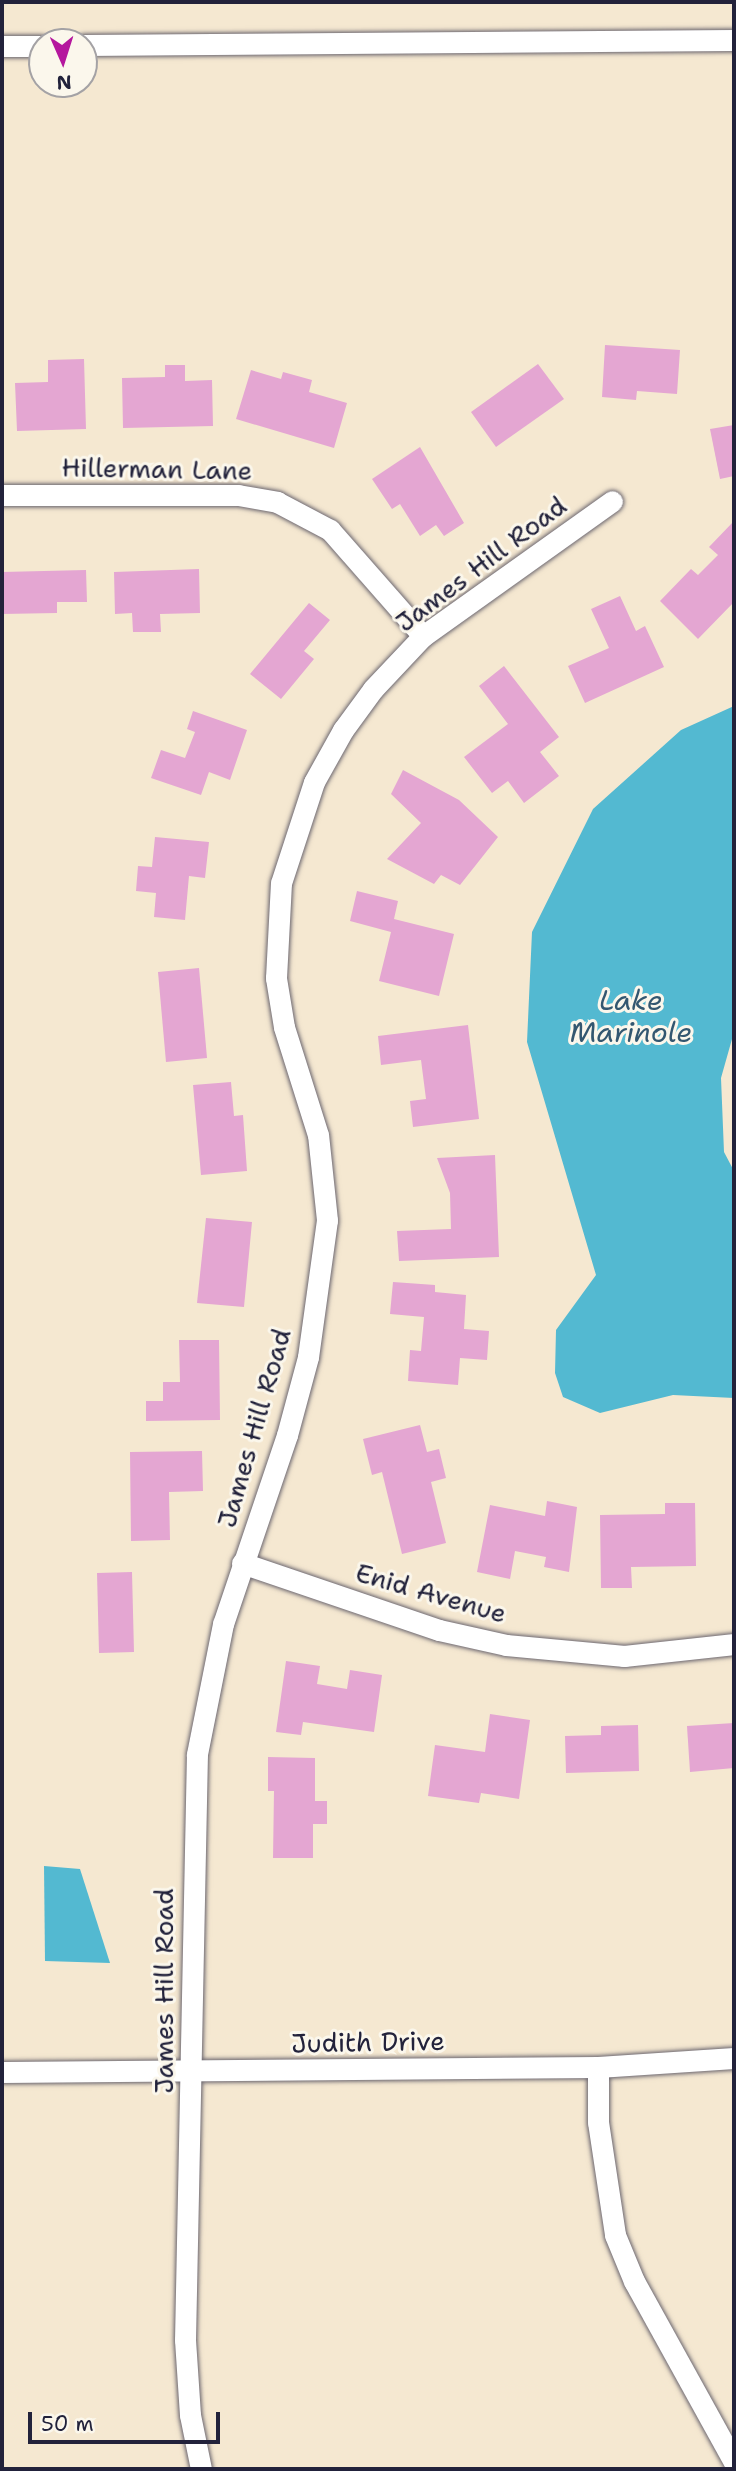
<!DOCTYPE html>
<style>
body{margin:0}
#map{position:relative;width:736px;height:2471px;overflow:hidden;background:#f5e8d1;font-family:"Shantell Sans",sans-serif}
div>[style]{position:absolute}
.water>*{inset:0;background:#53b9d1}
.building>*{inset:0;background:#e4a6d2}
.roads{filter:drop-shadow(0 0 2px #6c6770) drop-shadow(0 0 2px #6c6770)}
.minor>*{height:21px;margin:-10.5px;padding:0 10.5px;transform-origin:10.5px;border-radius:10.5px;background:#fff}
span{translate:-50% -50%;white-space:nowrap;text-align:center;line-height:1.15;-webkit-text-stroke:6px #fbf7ec;paint-order:stroke}
.street-label{font-size:26px;color:#22223b}
.water-label{font-size:28px;color:#335770;font-style:italic}
.frame{position:absolute;inset:0;border:4px solid #22223b;pointer-events:none}
.north{position:absolute;left:28px;top:28px;width:70px;height:70px;box-sizing:border-box;background:#fbf7ec;border:2px solid #a4a2a5;border-radius:50%;rotate:177deg;font-size:19px;font-weight:700;line-height:28px;text-align:center;color:#22223b}
.north::after{content:'';display:block;margin:auto;width:24px;height:32px;background:#b5179e;clip-path:polygon(50% 0,100% 100%,50% 72%,0 100%)}
.scale{position:absolute;left:28px;top:2412px;width:192px;height:32px;box-sizing:border-box;border:4px solid #22223b;border-top:0;padding-left:9px;font-size:21px;line-height:24px;white-space:nowrap;color:#22223b;-webkit-text-stroke:5px #fbf7ec;paint-order:stroke}
</style>
<div id="map">
<div class="water">
<i style="clip-path:polygon(734px 706px,734px 1032px,721px 1078px,724px 1152px,734px 1171px,734px 1398px,673px 1395px,600px 1413px,563px 1397px,555px 1373px,556px 1330px,596px 1275px,527px 1042px,532px 932px,593px 809px,681px 730px)"></i>
<i style="clip-path:polygon(44px 1866px,80px 1869px,110px 1963px,45px 1961px)"></i>
</div>
<div class="building">
<i style="clip-path:polygon(605px 345px,680px 350px,677px 394px,637px 391px,636px 400px,602px 397px)"></i>
<i style="clip-path:polygon(84px 359px,86px 429px,17px 431px,15px 383px,48px 382px,48px 360px)"></i>
<i style="clip-path:polygon(538px 364px,564px 399px,496px 447px,471px 412px)"></i>
<i style="clip-path:polygon(165px 365px,185px 365px,185px 381px,212px 380px,213px 426px,123px 428px,122px 378px,165px 377px)"></i>
<i style="clip-path:polygon(251px 370px,281px 379px,283px 372px,312px 380px,309px 392px,347px 403px,334px 448px,236px 419px)"></i>
<i style="clip-path:polygon(734px 425px,734px 476px,720px 479px,710px 429px)"></i>
<i style="clip-path:polygon(420px 447px,464px 523px,444px 536px,436px 525px,420px 536px,400px 504px,392px 509px,372px 479px)"></i>
<i style="clip-path:polygon(734px 521px,734px 602px,698px 639px,660px 601px,691px 569px,698px 575px,718px 555px,709px 547px)"></i>
<i style="clip-path:polygon(199px 569px,200px 613px,160px 614px,161px 632px,133px 632px,132px 613px,115px 614px,114px 572px)"></i>
<i style="clip-path:polygon(86px 570px,87px 602px,57px 602px,57px 613px,2px 614px,2px 572px)"></i>
<i style="clip-path:polygon(620px 596px,636px 631px,645px 626px,664px 667px,585px 703px,568px 666px,609px 648px,591px 609px)"></i>
<i style="clip-path:polygon(309px 603px,330px 620px,304px 651px,314px 659px,281px 699px,250px 674px)"></i>
<i style="clip-path:polygon(504px 666px,559px 737px,540px 752px,559px 776px,524px 803px,508px 781px,492px 793px,464px 757px,508px 724px,479px 686px)"></i>
<i style="clip-path:polygon(193px 711px,247px 730px,230px 780px,209px 772px,201px 795px,151px 778px,161px 750px,185px 758px,195px 732px,187px 729px)"></i>
<i style="clip-path:polygon(403px 770px,459px 800px,498px 837px,460px 885px,441px 875px,434px 884px,387px 859px,421px 823px,391px 794px)"></i>
<i style="clip-path:polygon(155px 837px,209px 842px,205px 878px,189px 876px,185px 920px,154px 917px,156px 893px,136px 891px,138px 866px,152px 867px)"></i>
<i style="clip-path:polygon(357px 891px,398px 901px,394px 919px,454px 934px,439px 996px,379px 981px,391px 932px,350px 921px)"></i>
<i style="clip-path:polygon(199px 968px,207px 1058px,166px 1062px,158px 972px)"></i>
<i style="clip-path:polygon(468px 1025px,479px 1119px,413px 1127px,410px 1101px,426px 1099px,421px 1060px,381px 1065px,378px 1036px)"></i>
<i style="clip-path:polygon(231px 1082px,234px 1116px,243px 1115px,247px 1171px,201px 1175px,193px 1085px)"></i>
<i style="clip-path:polygon(495px 1155px,499px 1257px,399px 1261px,397px 1231px,451px 1229px,450px 1193px,437px 1158px)"></i>
<i style="clip-path:polygon(206px 1218px,252px 1222px,244px 1307px,197px 1303px)"></i>
<i style="clip-path:polygon(393px 1282px,435px 1285px,435px 1292px,466px 1295px,464px 1329px,489px 1331px,487px 1360px,460px 1358px,458px 1385px,408px 1381px,410px 1350px,421px 1351px,424px 1317px,390px 1314px)"></i>
<i style="clip-path:polygon(179px 1340px,219px 1340px,220px 1420px,146px 1421px,146px 1401px,163px 1401px,163px 1382px,180px 1382px)"></i>
<i style="clip-path:polygon(420px 1425px,427px 1452px,439px 1449px,446px 1478px,431px 1482px,446px 1543px,402px 1554px,382px 1472px,372px 1475px,363px 1439px)"></i>
<i style="clip-path:polygon(202px 1451px,203px 1491px,169px 1492px,170px 1540px,131px 1541px,130px 1452px)"></i>
<i style="clip-path:polygon(547px 1501px,577px 1507px,569px 1572px,544px 1567px,546px 1557px,515px 1551px,510px 1579px,477px 1572px,490px 1505px,545px 1516px)"></i>
<i style="clip-path:polygon(665px 1503px,695px 1503px,696px 1566px,631px 1567px,632px 1588px,601px 1588px,600px 1515px,665px 1514px)"></i>
<i style="clip-path:polygon(132px 1572px,134px 1652px,99px 1653px,97px 1573px)"></i>
<i style="clip-path:polygon(286px 1661px,320px 1666px,317px 1684px,347px 1689px,350px 1670px,382px 1675px,374px 1732px,303px 1722px,301px 1735px,276px 1732px)"></i>
<i style="clip-path:polygon(490px 1714px,530px 1720px,519px 1799px,481px 1793px,479px 1803px,428px 1796px,435px 1745px,485px 1752px)"></i>
<i style="clip-path:polygon(734px 1723px,734px 1768px,690px 1772px,687px 1726px)"></i>
<i style="clip-path:polygon(638px 1725px,639px 1771px,566px 1773px,565px 1736px,601px 1735px,601px 1726px)"></i>
<i style="clip-path:polygon(268px 1757px,315px 1758px,315px 1801px,327px 1801px,327px 1824px,313px 1824px,313px 1858px,273px 1858px,274px 1791px,268px 1791px)"></i>
</div>
<div class="roads">
<div class="minor">
<i style="left:84px;top:45px;width:650px;rotate:-0.44deg"></i>
<i style="left:2px;top:46px;width:40px"></i>
<i style="left:2px;top:495px;width:236px"></i>
<i style="left:238px;top:495px;width:40px;rotate:10deg"></i>
<i style="left:277px;top:502px;width:60px;rotate:27.8deg"></i>
<i style="left:330px;top:530px;width:141px;rotate:48.7deg"></i>
<i style="left:242px;top:1563px;width:208px;rotate:18.8deg"></i>
<i style="left:439px;top:1630px;width:69px;rotate:12.6deg"></i>
<i style="left:506px;top:1645px;width:119px;rotate:5.3deg"></i>
<i style="left:624px;top:1656px;width:111px;rotate:-6.2deg"></i>
<i style="left:598px;top:2067px;width:55px;rotate:90deg"></i>
<i style="left:598px;top:2122px;width:114px;rotate:81.4deg"></i>
<i style="left:615px;top:2235px;width:50px;rotate:67.6deg"></i>
<i style="left:634px;top:2281px;width:207px;rotate:61.1deg"></i>
<i style="left:2px;top:2072px;width:596px;rotate:-0.48deg"></i>
<i style="left:598px;top:2067px;width:136px;rotate:-3.8deg"></i>
<i style="left:201px;top:2469px;width:55px;rotate:-101.5deg"></i>
<i style="left:190px;top:2415px;width:75px;rotate:-93.8deg"></i>
<i style="left:185px;top:2340px;width:586px;rotate:-88.83deg"></i>
<i style="left:197px;top:1754px;width:133px;rotate:-78.7deg"></i>
<i style="left:223px;top:1624px;width:200px;rotate:-71.3deg"></i>
<i style="left:287px;top:1435px;width:81px;rotate:-74.9deg"></i>
<i style="left:308px;top:1357px;width:138px;rotate:-82.1deg"></i>
<i style="left:327px;top:1220px;width:85px;rotate:-96deg"></i>
<i style="left:318px;top:1135px;width:113px;rotate:-107.5deg"></i>
<i style="left:284px;top:1027px;width:50px;rotate:-99.3deg"></i>
<i style="left:276px;top:978px;width:95px;rotate:-87deg"></i>
<i style="left:281px;top:883px;width:106px;rotate:-71.9deg"></i>
<i style="left:314px;top:782px;width:60px;rotate:-60.9deg"></i>
<i style="left:343px;top:730px;width:51px;rotate:-53.8deg"></i>
<i style="left:373px;top:689px;width:73px;rotate:-46.7deg"></i>
<i style="left:423px;top:636px;width:232px;rotate:-35.5deg"></i>
</div>
</div>
<div class="street-label">
<span style="left:157px;top:469px;rotate:1deg">Hillerman Lane</span>
<span style="left:481px;top:564px;rotate:-37deg">James Hill Road</span>
<span style="left:254px;top:1428px;rotate:-74deg">James Hill Road</span>
<span style="left:431px;top:1593px;rotate:16deg">Enid Avenue</span>
<span style="left:164px;top:1991px;rotate:-90deg">James Hill Road</span>
<span style="left:368px;top:2042px;rotate:-1deg">Judith Drive</span>
</div>
<div class="water-label">
<span style="left:631px;top:1016px">Lake<br>Marinole</span>
</div>
<div class="frame"></div>
<div class="north">N</div>
<div class="scale">50 m</div>
</div>
